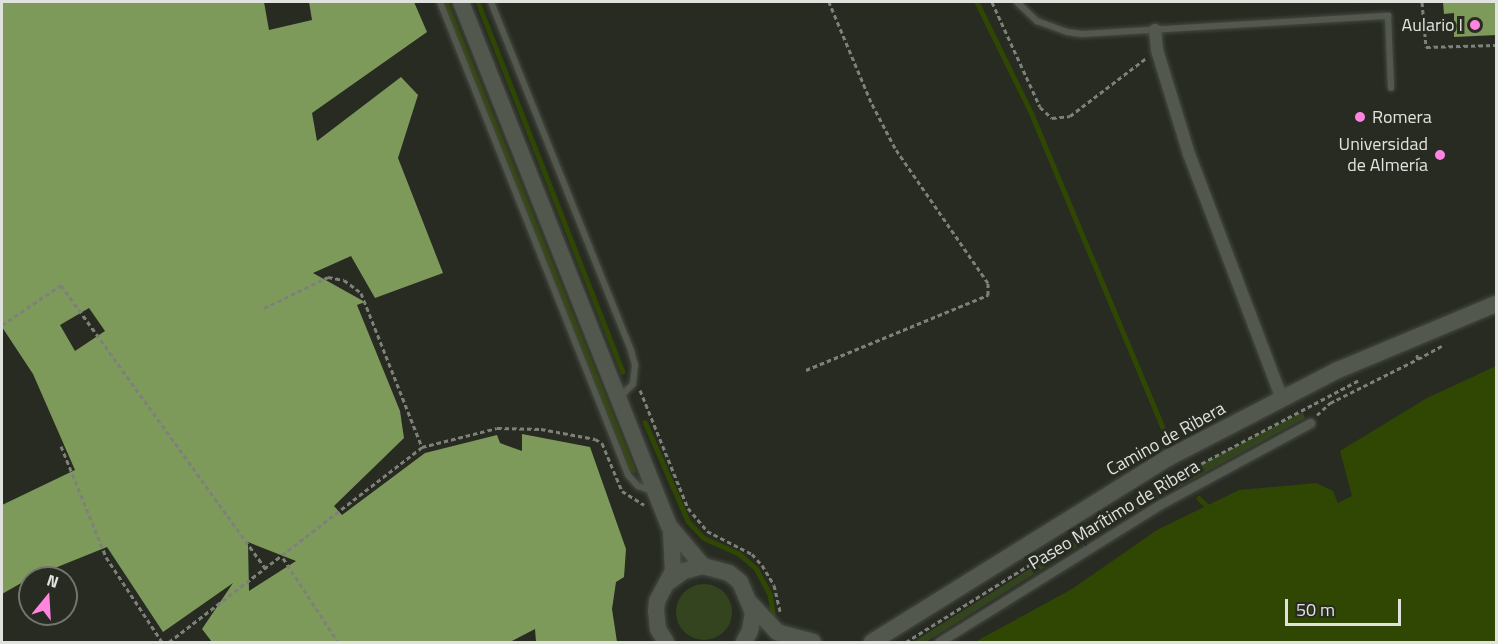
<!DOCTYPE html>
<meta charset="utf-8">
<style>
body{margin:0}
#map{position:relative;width:1498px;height:644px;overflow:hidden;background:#272b22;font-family:"Titillium Web",sans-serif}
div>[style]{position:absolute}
.green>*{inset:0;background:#34441e}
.round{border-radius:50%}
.water>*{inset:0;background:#304704}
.stream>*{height:4.5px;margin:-2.25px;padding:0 2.25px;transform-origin:2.25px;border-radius:2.25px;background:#304704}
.building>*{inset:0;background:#7e9a5b}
.path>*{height:3px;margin-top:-1.5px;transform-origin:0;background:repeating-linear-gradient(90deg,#7e817a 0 4.5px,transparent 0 7.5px)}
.roads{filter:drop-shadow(0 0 2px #464942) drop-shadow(0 0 2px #464942)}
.service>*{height:6px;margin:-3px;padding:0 3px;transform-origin:3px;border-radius:3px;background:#53584e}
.pedestrian>*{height:9px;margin:-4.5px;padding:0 4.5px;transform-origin:4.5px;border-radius:4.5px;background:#53584e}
.minor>*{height:12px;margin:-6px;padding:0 6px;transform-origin:6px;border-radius:6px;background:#53584e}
.secondary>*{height:16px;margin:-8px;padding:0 8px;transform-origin:8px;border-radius:8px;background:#53584e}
.dots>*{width:16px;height:16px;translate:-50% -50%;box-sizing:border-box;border:3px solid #272b22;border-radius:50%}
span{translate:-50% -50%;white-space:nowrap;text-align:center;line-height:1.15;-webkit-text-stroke:6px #272b22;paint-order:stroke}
.poi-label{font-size:18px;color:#e0e3dd}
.right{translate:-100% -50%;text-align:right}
.left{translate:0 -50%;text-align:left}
.street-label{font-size:18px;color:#e0e3dd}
.frame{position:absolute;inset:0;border:3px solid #e0e3dd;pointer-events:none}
.north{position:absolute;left:18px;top:566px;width:60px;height:60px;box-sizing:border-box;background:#272b22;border:2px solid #71756d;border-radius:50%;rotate:18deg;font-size:16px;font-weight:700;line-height:24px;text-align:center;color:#e0e3dd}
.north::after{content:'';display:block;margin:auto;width:21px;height:27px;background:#ff85de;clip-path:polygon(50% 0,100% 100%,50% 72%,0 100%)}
.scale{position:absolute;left:1285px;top:599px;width:116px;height:27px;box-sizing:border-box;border:3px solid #e0e3dd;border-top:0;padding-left:8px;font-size:18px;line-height:21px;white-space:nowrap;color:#e0e3dd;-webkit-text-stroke:4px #272b22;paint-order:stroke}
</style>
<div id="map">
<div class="green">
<i style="clip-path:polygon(1303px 412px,1305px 418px,1131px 513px,926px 642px,913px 642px,1178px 476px)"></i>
<i class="round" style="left:676px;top:584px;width:56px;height:56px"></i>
</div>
<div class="water">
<i style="clip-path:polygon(1496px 366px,1496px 642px,975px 642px,1072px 589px,1157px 530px,1239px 490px,1316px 483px,1333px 491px,1338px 503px,1352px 496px,1340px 451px,1427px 398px)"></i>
</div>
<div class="stream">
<i style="left:446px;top:2px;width:504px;rotate:68.22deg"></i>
<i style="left:478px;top:2px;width:397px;rotate:68.6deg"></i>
<i style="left:977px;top:2px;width:123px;rotate:63.9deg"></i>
<i style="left:1031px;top:112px;width:349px;rotate:67.3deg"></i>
<i style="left:645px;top:422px;width:108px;rotate:66.5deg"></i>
<i style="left:688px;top:521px;width:23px;rotate:47deg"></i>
<i style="left:704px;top:538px;width:37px;rotate:24deg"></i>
<i style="left:738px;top:553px;width:23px;rotate:40deg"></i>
<i style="left:756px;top:568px;width:30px;rotate:62deg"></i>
<i style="left:770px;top:594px;width:26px;rotate:81deg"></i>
<i style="left:1199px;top:498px;width:11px;rotate:45deg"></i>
</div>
<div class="building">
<i style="clip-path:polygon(evenodd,2px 2px,264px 2px,269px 30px,312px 20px,309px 2px,414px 2px,427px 32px,312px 113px,317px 141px,401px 77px,418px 95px,398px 158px,443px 273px,375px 298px,351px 256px,313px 273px,365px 302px,357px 305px,400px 411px,404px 438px,334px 506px,342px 515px,425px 453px,497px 435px,500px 443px,522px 451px,522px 434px,590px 447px,626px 549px,624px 577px,616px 582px,612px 609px,617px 642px,536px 642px,535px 629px,510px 642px,212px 642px,202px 629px,233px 583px,163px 632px,107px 547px,30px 578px,2px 594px,2px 505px,75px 470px,33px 374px,2px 327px,2px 2px,89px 308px,105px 331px,75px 351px,60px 325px,89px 308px,2px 2px,248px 542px,296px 561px,249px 591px,248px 542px)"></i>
<i style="clip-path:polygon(1443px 2px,1497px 2px,1497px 35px,1454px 37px,1454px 13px,1444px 14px)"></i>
</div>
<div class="path">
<i style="left:992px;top:2px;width:115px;rotate:65.4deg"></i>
<i style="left:1040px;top:107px;width:16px;rotate:43deg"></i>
<i style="left:1052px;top:118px;width:18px;rotate:-6deg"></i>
<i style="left:1070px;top:116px;width:96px;rotate:-37.3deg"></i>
<i style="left:1422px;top:2px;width:45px;rotate:84.9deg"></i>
<i style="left:1426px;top:47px;width:70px;rotate:-1.6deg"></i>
<i style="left:264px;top:308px;width:71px;rotate:-25.8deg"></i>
<i style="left:328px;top:277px;width:16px;rotate:11deg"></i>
<i style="left:344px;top:280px;width:21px;rotate:37deg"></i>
<i style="left:361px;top:293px;width:166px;rotate:68.4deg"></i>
<i style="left:2px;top:325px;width:71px;rotate:-34.1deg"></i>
<i style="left:61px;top:285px;width:352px;rotate:54.2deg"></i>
<i style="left:1418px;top:359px;width:29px;rotate:-29deg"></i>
<i style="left:806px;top:370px;width:197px;rotate:-22.4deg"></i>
<i style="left:988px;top:295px;width:12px;rotate:-90deg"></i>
<i style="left:988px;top:283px;width:164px;rotate:-124.6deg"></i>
<i style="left:895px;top:148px;width:52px;rotate:-117.6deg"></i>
<i style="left:871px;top:102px;width:108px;rotate:-112.8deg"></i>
<i style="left:640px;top:390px;width:127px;rotate:67.9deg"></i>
<i style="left:688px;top:508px;width:30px;rotate:50deg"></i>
<i style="left:707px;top:531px;width:51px;rotate:27.1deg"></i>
<i style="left:752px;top:554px;width:15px;rotate:48deg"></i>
<i style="left:762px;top:565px;width:23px;rotate:59deg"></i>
<i style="left:774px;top:585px;width:27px;rotate:77deg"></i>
<i style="left:1317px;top:415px;width:18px;rotate:-43deg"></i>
<i style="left:1330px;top:403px;width:98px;rotate:-26.6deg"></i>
<i style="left:1418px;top:359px;width:6px;rotate:-108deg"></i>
<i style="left:61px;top:446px;width:120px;rotate:67.9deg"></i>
<i style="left:106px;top:557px;width:102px;rotate:56.6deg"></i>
<i style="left:1142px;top:495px;width:246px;rotate:-27.9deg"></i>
<i style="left:283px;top:558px;width:100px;rotate:56.8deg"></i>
<i style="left:169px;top:642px;width:319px;rotate:-37.6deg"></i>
<i style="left:422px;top:447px;width:77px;rotate:-14.2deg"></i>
<i style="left:497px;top:428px;width:44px;rotate:1.3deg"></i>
<i style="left:541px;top:429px;width:55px;rotate:10.5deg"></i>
<i style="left:595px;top:439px;width:8px;rotate:30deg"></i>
<i style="left:602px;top:443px;width:52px;rotate:67.4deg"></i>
<i style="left:622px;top:491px;width:26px;rotate:32deg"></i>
<i style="left:906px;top:642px;width:166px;rotate:-32deg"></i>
</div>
<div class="roads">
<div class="service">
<i style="left:440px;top:2px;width:509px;rotate:68.32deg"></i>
<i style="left:628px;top:475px;width:15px;rotate:48deg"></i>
<i style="left:638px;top:486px;width:15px;rotate:20deg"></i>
<i style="left:491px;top:2px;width:376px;rotate:68.1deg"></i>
<i style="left:631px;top:351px;width:15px;rotate:74deg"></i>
<i style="left:635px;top:365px;width:19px;rotate:96deg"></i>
<i style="left:633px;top:384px;width:20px;rotate:135deg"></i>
<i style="left:1017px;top:2px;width:28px;rotate:44deg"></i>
<i style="left:1037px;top:21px;width:32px;rotate:20deg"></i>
<i style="left:1067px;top:32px;width:15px;rotate:8deg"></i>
<i style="left:1082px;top:34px;width:307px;rotate:-3.4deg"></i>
<i style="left:1388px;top:16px;width:72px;rotate:87.6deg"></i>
</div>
<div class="pedestrian">
<i style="left:939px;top:642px;width:259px;rotate:-31.9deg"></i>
<i style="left:1159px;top:505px;width:172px;rotate:-28.5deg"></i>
</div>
<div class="minor">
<i style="left:1155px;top:30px;width:20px;rotate:84deg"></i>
<i style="left:1157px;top:50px;width:109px;rotate:72.9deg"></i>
<i style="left:1189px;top:154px;width:262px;rotate:69.2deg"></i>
</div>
<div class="secondary">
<i style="left:461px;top:2px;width:564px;rotate:68.35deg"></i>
<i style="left:669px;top:526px;width:52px;rotate:49.6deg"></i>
<i style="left:670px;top:581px;width:17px;rotate:-36deg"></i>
<i style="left:684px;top:571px;width:20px;rotate:-15deg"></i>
<i style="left:703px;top:566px;width:27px;rotate:15deg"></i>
<i style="left:729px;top:573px;width:14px;rotate:39deg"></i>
<i style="left:740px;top:582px;width:33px;rotate:67deg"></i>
<i style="left:753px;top:612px;width:19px;rotate:99deg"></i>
<i style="left:750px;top:631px;width:13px;rotate:119deg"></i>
<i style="left:752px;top:605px;width:38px;rotate:47deg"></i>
<i style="left:780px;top:633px;width:34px;rotate:15deg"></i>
<i style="left:666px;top:642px;width:15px;rotate:-122deg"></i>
<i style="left:658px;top:629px;width:18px;rotate:-96deg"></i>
<i style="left:656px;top:611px;width:10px;rotate:-84deg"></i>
<i style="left:657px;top:601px;width:34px;rotate:-62deg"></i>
<i style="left:673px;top:571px;width:38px;rotate:-93deg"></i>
<i style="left:872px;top:642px;width:349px;rotate:-31.9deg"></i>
<i style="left:1168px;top:458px;width:191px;rotate:-27.4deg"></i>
<i style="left:1338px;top:370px;width:171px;rotate:-22.7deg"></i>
</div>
</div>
<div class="dots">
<i style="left:1475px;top:25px;background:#ff85de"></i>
<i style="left:1360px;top:117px;background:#ff85de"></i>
<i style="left:1440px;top:155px;background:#ff85de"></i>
</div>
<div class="poi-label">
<span class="right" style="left:1463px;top:25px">Aulario I</span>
<span class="left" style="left:1372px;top:117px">Romera</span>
<span class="right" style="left:1428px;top:155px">Universidad<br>de Almería</span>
</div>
<div class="street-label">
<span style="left:1166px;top:439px;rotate:-29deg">Camino de Ribera</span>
<span style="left:1114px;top:515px;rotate:-31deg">Paseo Marítimo de Ribera</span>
</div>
<div class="frame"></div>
<div class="north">N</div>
<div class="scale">50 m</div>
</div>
